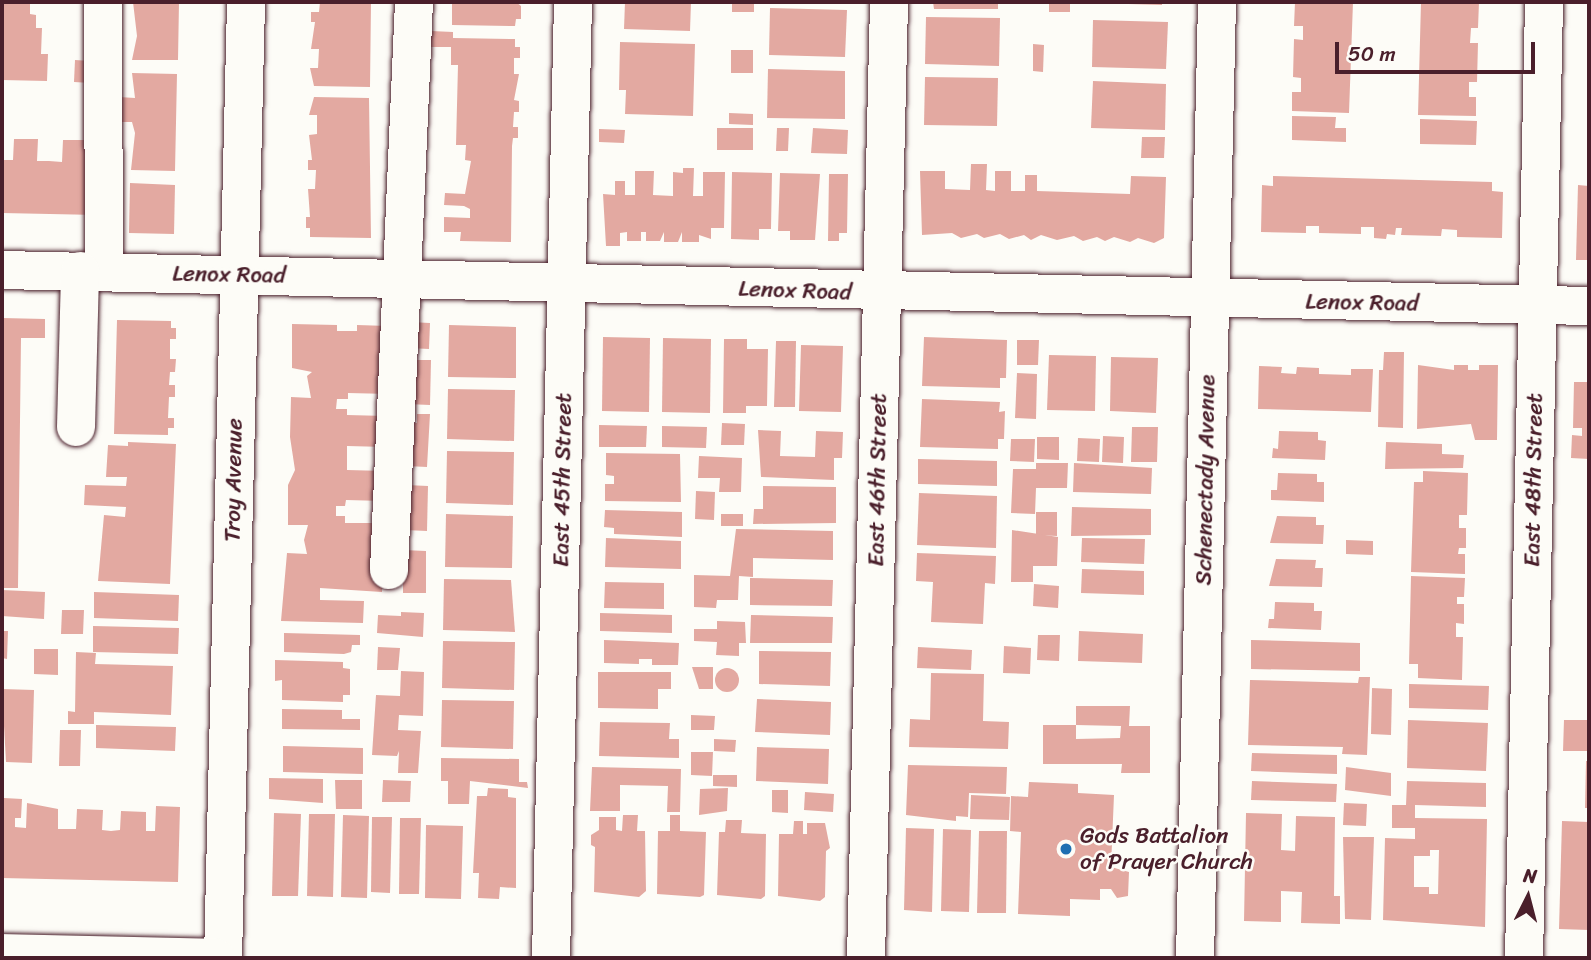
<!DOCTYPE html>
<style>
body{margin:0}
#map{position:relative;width:1591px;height:960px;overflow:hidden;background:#fdfcf7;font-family:Sriracha,sans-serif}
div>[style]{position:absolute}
.building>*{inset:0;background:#e3a9a1}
.round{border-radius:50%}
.roads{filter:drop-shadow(0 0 2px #4a1f2b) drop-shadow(0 0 2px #4a1f2b)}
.minor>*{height:38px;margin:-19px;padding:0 19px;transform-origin:19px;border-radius:19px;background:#fdfcf7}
.highway>*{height:38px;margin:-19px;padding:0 19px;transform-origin:19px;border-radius:19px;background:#fdfcf7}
.dots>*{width:19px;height:19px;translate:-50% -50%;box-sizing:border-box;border:4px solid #fdfcf7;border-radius:50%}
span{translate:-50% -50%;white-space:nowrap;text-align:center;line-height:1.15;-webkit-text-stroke:5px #fdfcf7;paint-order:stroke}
.street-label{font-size:23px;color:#4a1f2b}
.poi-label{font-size:23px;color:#4a1f2b}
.left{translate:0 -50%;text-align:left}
.frame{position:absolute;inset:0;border:4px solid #4a1f2b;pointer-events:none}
.north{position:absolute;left:1493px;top:862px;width:70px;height:70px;-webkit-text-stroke:5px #fdfcf7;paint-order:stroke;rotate:6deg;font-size:19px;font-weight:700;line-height:28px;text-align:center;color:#4a1f2b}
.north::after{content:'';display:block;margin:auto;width:24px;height:32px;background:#4a1f2b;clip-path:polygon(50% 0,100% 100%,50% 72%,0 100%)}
.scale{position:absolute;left:1335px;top:42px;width:200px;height:32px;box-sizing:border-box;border:4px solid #4a1f2b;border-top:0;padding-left:9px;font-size:21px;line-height:24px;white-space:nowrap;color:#4a1f2b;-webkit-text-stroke:5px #fdfcf7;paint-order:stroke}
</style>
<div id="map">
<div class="building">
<i style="clip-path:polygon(2px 2px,30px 2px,30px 14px,36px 15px,36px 28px,42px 28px,41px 54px,48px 54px,47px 81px,2px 80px)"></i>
<i style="clip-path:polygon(133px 2px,179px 2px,178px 60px,132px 60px,137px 36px)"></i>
<i style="clip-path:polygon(320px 2px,371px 2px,370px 87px,314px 86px,310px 68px,318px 68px,319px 49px,311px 49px,315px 22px,311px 22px,311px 12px,319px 12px)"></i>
<i style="clip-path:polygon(452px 2px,516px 2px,521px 6px,521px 19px,516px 19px,515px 26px,452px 25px)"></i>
<i style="clip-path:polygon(625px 2px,691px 2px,690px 31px,624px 29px)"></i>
<i style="clip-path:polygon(732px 2px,754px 2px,754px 12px,732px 12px)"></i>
<i style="clip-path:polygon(933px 2px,998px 2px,998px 9px,934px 9px)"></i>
<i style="clip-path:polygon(1049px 2px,1070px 2px,1070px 12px,1049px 12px)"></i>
<i style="clip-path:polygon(1128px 2px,1162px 2px,1162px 5px,1128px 4px)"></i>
<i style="clip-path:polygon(1295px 2px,1353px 2px,1349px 113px,1292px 111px,1292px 92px,1301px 92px,1301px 78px,1293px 77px,1294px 39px,1303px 40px,1303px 26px,1294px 26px)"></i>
<i style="clip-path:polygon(1421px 2px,1479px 2px,1478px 28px,1471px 28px,1470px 43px,1478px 43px,1477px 82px,1469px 82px,1469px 97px,1476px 97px,1476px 116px,1418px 115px)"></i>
<i style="clip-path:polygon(770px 8px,847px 10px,845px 57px,769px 55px)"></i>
<i style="clip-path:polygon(926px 17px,1000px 18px,999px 66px,925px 64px)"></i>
<i style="clip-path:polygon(1093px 20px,1168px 22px,1166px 69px,1092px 67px)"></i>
<i style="clip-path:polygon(431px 31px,453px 32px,453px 38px,515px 39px,515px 47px,520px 47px,520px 58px,514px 58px,514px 74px,519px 74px,514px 100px,519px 101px,519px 112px,514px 112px,513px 127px,518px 127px,518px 138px,513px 138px,512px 146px,511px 242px,460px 241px,461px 232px,444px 232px,444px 217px,470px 218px,470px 209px,464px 206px,444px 205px,445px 193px,465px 194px,471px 161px,465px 160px,466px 145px,456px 145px,458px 65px,451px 65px,451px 47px,431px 47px)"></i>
<i style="clip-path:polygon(620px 42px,695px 44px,693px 116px,625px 114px,626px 90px,619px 90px)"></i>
<i style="clip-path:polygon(1033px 44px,1044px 45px,1043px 72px,1033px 71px)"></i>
<i style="clip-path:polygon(731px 50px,753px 50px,753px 73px,731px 73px)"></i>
<i style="clip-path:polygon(75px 60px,91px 61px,91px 83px,74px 82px)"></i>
<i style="clip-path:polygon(768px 69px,845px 71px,845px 119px,767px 118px)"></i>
<i style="clip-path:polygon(132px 73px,177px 74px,175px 171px,131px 170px,135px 133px,132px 122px,118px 122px,119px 97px,135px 98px)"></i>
<i style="clip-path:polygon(925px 77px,998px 78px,997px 126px,924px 125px)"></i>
<i style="clip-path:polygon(1093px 81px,1166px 84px,1165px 130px,1091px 128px)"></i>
<i style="clip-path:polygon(314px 97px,369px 98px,371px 238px,310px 237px,310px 228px,306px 228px,306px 217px,310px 217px,308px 189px,315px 189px,316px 170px,308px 170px,308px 160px,312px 160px,309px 135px,317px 134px,317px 115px,309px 115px)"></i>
<i style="clip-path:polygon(729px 113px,753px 114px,753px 125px,729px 124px)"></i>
<i style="clip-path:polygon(1292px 116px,1336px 117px,1335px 128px,1346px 128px,1346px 142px,1292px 140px)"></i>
<i style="clip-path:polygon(1420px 119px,1477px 121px,1476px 145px,1420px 144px)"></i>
<i style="clip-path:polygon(717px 128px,753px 128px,753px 150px,717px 150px)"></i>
<i style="clip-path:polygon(777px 128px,789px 128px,788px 151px,776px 151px)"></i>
<i style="clip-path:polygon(813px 128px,848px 130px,847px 154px,811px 153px)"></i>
<i style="clip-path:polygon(599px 129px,625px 130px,624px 143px,599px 142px)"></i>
<i style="clip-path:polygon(1142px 137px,1165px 137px,1164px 158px,1141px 158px)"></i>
<i style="clip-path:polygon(14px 139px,38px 139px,37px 161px,49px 161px,62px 162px,63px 140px,87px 140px,98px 215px,2px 213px,2px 160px,13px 160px)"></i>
<i style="clip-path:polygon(971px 164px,987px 164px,986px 190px,995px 191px,995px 171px,1011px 171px,1011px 191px,1025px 191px,1025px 175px,1037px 175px,1037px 191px,1130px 194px,1131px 176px,1166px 177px,1164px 238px,1154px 243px,1138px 238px,1130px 242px,1114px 237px,1105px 241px,1097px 237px,1083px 241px,1074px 236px,1057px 240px,1041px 235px,1031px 240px,1024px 235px,1009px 239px,1000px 234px,984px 238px,977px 234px,961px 238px,952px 233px,922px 235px,920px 171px,945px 171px,945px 189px,970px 190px)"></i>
<i style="clip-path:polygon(683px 168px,694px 168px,693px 196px,703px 196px,703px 172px,725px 172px,724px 228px,711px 228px,711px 239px,699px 235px,699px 242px,682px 242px,682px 232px,678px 242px,664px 242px,664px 232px,660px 241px,646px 241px,646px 232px,641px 232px,641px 241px,627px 241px,627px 232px,620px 233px,620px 246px,606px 246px,603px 194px,615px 195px,615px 181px,625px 181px,625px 195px,635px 195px,635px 171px,654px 171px,653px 195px,673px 196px,673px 172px,683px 173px)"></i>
<i style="clip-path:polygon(732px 172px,772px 173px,771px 229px,759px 229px,759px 240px,731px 239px)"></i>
<i style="clip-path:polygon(780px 173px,820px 174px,815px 240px,790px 240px,790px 231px,778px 231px)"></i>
<i style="clip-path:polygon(829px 174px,848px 174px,847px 233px,839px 233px,839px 241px,828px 241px)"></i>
<i style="clip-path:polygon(1273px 176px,1492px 182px,1492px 191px,1503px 192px,1502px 238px,1457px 237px,1457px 230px,1442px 229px,1441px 236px,1401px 235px,1402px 228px,1396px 228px,1395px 235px,1387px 234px,1386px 239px,1374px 238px,1374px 227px,1361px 227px,1361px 234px,1319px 233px,1319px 226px,1306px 226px,1306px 233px,1261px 232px,1262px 185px,1273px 186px)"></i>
<i style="clip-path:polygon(130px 183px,175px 185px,174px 234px,129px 233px)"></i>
<i style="clip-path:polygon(1578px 185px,1589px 186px,1589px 260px,1576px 260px)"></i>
<i style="clip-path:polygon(2px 318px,45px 319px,45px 338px,21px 338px,18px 588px,2px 588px)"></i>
<i style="clip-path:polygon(117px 320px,171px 321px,171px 328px,176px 328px,176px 339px,170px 339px,170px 359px,176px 359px,175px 372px,170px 372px,169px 385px,175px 385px,175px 397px,169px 397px,168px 418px,174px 418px,174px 428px,168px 428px,168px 435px,114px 434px)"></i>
<i style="clip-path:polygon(409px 322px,430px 323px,429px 349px,409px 348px)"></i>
<i style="clip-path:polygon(292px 324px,337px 325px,337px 331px,357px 331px,357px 325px,388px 326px,390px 394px,348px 393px,348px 399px,337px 399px,336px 409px,347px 409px,347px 415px,386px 416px,386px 447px,347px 446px,347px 470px,385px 471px,384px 501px,346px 500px,345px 506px,336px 506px,336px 516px,345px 516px,345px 523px,384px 523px,382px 592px,320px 588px,320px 600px,364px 601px,363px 623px,281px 621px,287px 553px,307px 554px,304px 540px,308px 525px,288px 525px,288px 485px,295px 470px,290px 437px,291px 397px,311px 398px,307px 376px,312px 372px,292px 368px)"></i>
<i style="clip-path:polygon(449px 325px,516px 327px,516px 378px,448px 377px)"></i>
<i style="clip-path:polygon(603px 337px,650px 338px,649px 412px,602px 411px)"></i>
<i style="clip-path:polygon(924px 337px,1007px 340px,1006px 378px,1000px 378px,1000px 388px,922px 386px)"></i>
<i style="clip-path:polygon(663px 338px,711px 339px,710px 413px,662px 412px)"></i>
<i style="clip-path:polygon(724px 339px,747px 339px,747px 349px,768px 349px,767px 406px,746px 406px,746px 413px,723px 413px)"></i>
<i style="clip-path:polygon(1017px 340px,1039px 340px,1038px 365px,1017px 365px)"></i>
<i style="clip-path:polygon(776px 341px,796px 341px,795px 407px,774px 407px)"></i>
<i style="clip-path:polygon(801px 345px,843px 346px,841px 412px,799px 411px)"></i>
<i style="clip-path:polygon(1384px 352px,1404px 352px,1403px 428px,1378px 427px,1379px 370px,1383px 370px)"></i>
<i style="clip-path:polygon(1049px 355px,1096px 356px,1095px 411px,1047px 410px)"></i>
<i style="clip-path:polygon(1111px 357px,1158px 358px,1156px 413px,1110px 411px)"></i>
<i style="clip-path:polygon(409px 360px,431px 360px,430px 405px,407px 404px)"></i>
<i style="clip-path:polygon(1418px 365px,1454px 370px,1454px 365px,1468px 365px,1468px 370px,1479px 370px,1479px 365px,1498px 365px,1497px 440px,1475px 440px,1471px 424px,1417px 429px)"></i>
<i style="clip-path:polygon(1259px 366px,1282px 367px,1281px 373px,1296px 374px,1297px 367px,1319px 368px,1319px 374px,1351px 375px,1351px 369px,1373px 369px,1371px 412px,1258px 409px)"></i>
<i style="clip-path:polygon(1017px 373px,1037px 374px,1036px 419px,1015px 418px)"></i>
<i style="clip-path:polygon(1574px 382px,1589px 382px,1589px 459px,1571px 458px,1572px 435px,1582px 436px,1582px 428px,1573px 428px)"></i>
<i style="clip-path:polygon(448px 389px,515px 390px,514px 441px,447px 439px)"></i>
<i style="clip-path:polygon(922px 399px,1000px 402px,999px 412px,1005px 411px,1004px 439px,998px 439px,998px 449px,920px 447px)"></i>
<i style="clip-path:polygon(417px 414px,430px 414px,427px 467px,406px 466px,408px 422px,417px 423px)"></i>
<i style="clip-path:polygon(722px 423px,745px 424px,744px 445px,721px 445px)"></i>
<i style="clip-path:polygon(599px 425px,647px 426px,646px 447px,599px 447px)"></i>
<i style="clip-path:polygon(662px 426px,707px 427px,706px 448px,662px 447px)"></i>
<i style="clip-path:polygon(1132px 427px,1158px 427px,1157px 462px,1131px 462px)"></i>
<i style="clip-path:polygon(758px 430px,781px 431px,780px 456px,815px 457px,816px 431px,843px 432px,842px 458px,834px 458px,834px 480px,761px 477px)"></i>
<i style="clip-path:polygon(1279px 431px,1318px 432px,1318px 440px,1326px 441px,1325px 460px,1272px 458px,1273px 448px,1278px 449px)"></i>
<i style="clip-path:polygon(1103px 436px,1124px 437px,1123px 463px,1102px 462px)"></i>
<i style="clip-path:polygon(1037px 437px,1059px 437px,1059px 460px,1037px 459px)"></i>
<i style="clip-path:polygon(1078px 438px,1100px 439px,1099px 462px,1077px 461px)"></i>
<i style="clip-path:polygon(1011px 439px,1035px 439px,1034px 462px,1010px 461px)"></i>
<i style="clip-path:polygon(128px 442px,176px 444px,170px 584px,98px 581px,104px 515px,125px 517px,126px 507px,84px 505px,85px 485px,126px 486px,127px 477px,106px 477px,108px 445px,128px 446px)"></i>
<i style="clip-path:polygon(1386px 442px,1442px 444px,1442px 454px,1464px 455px,1463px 468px,1385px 469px)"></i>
<i style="clip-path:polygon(447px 451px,514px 452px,513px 505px,446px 503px)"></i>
<i style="clip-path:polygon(606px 453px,680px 454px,681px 502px,605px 501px,605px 484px,614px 484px,614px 476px,606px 475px)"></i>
<i style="clip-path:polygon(699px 456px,742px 458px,741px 492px,719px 492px,720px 478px,698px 478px)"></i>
<i style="clip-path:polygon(918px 459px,997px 461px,997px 486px,918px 484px)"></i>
<i style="clip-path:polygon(1036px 463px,1068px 463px,1067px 488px,1036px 488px,1035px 514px,1011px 513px,1013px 469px,1036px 469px)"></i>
<i style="clip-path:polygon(1074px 463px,1152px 468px,1151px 494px,1073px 492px)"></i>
<i style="clip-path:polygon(1423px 471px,1468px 473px,1467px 515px,1459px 515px,1459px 528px,1466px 528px,1466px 548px,1459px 548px,1458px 554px,1465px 554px,1465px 574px,1411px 572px,1414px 482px,1423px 482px)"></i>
<i style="clip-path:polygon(1278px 473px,1317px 474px,1317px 482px,1324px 482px,1324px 502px,1271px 500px,1271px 490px,1277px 490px)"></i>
<i style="clip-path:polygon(406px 485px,428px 486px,427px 531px,405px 530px)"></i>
<i style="clip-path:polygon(763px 486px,836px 487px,836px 523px,753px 524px,754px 509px,763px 509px)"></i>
<i style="clip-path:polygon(696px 491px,715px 492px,714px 520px,695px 519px)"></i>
<i style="clip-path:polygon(919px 493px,997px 496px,996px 548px,917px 545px)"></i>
<i style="clip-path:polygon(1072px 507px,1151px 509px,1151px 535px,1071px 536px)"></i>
<i style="clip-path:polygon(605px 510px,682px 512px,682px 537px,614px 534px,614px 528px,604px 527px)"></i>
<i style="clip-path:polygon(1036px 512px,1057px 512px,1057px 536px,1036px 535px)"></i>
<i style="clip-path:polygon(446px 514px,513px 516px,512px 568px,445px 567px)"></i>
<i style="clip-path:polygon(721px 514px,743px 514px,743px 526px,721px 526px)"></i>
<i style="clip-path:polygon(1277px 516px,1316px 517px,1316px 525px,1324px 525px,1323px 544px,1270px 543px)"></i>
<i style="clip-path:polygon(736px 529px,833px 531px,833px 560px,753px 558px,753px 577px,739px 576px,738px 600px,717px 600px,716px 608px,694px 607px,694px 575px,730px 576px)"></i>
<i style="clip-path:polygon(1012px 530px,1058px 537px,1057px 566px,1033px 566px,1033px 582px,1011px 582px)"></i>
<i style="clip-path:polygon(606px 538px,681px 541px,681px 569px,605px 567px)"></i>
<i style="clip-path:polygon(1082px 538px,1145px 539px,1144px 564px,1081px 562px)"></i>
<i style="clip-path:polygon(1346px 540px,1373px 541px,1373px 555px,1346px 554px)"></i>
<i style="clip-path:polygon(403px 550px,426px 551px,426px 593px,403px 593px)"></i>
<i style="clip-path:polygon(917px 553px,996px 556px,995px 584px,985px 583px,983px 624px,931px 622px,933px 582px,916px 581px)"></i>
<i style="clip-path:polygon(1276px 559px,1316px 560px,1315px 568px,1323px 568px,1322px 587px,1269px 586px)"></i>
<i style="clip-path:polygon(1082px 569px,1144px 571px,1144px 595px,1081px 593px)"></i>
<i style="clip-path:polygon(1411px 576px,1465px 578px,1464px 597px,1457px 597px,1457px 604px,1464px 604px,1464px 624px,1456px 623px,1456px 637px,1463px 637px,1462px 680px,1418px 678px,1418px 664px,1409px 664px)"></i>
<i style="clip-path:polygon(750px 578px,833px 580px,832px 606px,750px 605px)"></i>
<i style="clip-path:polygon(444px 579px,511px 580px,515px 632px,443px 630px)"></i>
<i style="clip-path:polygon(605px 582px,664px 583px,664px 609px,604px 608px)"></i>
<i style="clip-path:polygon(1034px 584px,1059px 586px,1058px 608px,1033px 606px)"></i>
<i style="clip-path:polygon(2px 590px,45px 592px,44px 619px,2px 616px)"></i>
<i style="clip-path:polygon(94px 592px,179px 595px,178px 621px,94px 618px)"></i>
<i style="clip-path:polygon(1275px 602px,1314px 603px,1314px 611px,1322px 611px,1321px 630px,1268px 628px,1269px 619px,1274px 619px)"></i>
<i style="clip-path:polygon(62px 610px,84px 610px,83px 634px,61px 634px)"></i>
<i style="clip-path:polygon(401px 612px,424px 613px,423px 637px,377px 633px,378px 615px,401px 616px)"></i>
<i style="clip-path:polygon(600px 613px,672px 615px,672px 633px,600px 631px)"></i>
<i style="clip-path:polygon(751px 615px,833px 617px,832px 643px,750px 643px)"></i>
<i style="clip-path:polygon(717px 621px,745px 622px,746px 643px,739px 643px,739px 656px,716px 655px,717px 642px,694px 641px,694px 629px,717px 629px)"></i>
<i style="clip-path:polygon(93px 626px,179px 628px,178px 654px,93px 652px)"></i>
<i style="clip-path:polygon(2px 631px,8px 631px,7px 659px,2px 658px)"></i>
<i style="clip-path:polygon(1079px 631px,1143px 634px,1142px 663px,1078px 661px)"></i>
<i style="clip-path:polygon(284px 633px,360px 635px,360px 645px,352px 645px,351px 652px,344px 654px,284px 652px)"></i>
<i style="clip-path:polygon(1038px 635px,1060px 635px,1059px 661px,1037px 660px)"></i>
<i style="clip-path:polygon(604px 640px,679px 643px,678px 665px,652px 665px,652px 659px,639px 659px,639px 664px,604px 663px)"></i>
<i style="clip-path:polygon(1251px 640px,1360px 643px,1360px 671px,1251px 669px)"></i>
<i style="clip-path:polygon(443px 641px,515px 642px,514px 690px,442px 688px)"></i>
<i style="clip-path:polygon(1004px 646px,1031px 648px,1030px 674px,1003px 673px)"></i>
<i style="clip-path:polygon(378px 647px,400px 648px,398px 670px,377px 670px)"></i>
<i style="clip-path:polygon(918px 647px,972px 650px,971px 670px,917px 668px)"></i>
<i style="clip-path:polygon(34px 649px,58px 649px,58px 675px,34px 674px)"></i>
<i style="clip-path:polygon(759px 651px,831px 652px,830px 686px,759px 684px)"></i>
<i style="clip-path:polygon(76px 652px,96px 653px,95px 664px,173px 666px,171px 715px,94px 712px,94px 724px,68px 724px,68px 711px,75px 712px)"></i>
<i style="clip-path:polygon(275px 660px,343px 662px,343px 668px,350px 669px,350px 695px,343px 695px,343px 702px,282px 700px,282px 680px,275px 681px)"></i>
<i style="clip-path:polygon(692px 667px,713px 667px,713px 689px,699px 689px)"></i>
<i class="round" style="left:715px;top:668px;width:24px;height:24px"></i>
<i style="clip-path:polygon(401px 671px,424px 672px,423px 716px,399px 715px,398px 730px,421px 731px,418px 773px,398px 773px,399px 751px,397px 756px,372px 755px,376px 695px,400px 696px)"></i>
<i style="clip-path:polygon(598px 672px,671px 672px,671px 689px,658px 689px,658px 709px,598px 708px)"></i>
<i style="clip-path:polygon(931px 673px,984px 674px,983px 721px,1009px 722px,1008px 749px,909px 747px,910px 719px,930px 720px)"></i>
<i style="clip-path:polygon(1359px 677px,1370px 677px,1367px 755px,1342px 754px,1343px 747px,1248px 745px,1250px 680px,1358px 683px)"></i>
<i style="clip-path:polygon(1409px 684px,1489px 686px,1488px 710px,1409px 708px)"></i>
<i style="clip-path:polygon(1372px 688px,1392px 689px,1391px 735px,1371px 734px)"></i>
<i style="clip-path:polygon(2px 689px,34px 690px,32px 763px,6px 762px)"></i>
<i style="clip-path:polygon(757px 699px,831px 702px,830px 735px,755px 732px)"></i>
<i style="clip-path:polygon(442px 700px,514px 701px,513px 749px,441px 747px)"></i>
<i style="clip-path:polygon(1076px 706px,1130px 706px,1129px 726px,1150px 726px,1150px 773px,1121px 773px,1122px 764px,1043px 764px,1043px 725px,1076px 725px,1076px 739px,1120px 738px,1121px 726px,1076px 725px)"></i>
<i style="clip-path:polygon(282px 709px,342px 710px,342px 719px,360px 719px,360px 730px,282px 729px)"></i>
<i style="clip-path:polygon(691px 715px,715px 716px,714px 730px,691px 730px)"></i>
<i style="clip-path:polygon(1408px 720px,1488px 723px,1486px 771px,1407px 768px)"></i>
<i style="clip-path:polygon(1564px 720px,1589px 720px,1589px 751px,1563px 751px)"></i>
<i style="clip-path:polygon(600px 722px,670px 723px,669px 739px,679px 739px,679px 758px,599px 756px)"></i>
<i style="clip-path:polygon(96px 725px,176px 727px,175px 751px,96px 748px)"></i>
<i style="clip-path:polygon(60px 730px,81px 730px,80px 766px,59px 766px)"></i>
<i style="clip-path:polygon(714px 739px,736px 740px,735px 752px,714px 751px)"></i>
<i style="clip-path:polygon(283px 746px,363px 748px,363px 774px,283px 772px)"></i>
<i style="clip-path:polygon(757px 747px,829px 749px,828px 784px,756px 781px)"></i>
<i style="clip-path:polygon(691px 752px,713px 752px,712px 776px,691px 775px)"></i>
<i style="clip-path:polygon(1252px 753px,1337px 755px,1337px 774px,1251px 771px)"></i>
<i style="clip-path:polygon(441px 758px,519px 759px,519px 782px,527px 782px,528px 788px,470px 781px,469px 804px,448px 804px,448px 781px,441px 781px)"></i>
<i style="clip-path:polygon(1586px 761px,1589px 761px,1589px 808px,1585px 808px)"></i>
<i style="clip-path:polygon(908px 765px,1007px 767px,1006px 794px,969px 793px,968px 817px,956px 816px,956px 821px,906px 815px)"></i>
<i style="clip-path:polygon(592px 767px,681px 769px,680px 812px,667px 812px,668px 786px,620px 785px,620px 811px,590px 811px)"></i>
<i style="clip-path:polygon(1346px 767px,1391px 773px,1391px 796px,1345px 790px)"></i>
<i style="clip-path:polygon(713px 775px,737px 775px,737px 787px,713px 786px)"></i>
<i style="clip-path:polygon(269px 778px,323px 779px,323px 803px,269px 799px)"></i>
<i style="clip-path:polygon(335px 780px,362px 780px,362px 809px,336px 809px)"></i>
<i style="clip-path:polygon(383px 780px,411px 781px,410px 802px,382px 802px)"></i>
<i style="clip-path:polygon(1252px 781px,1337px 784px,1336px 802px,1251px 800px)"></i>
<i style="clip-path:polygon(evenodd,1407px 781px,1486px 783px,1486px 807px,1415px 805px,1415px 818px,1487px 819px,1485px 927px,1383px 920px,1385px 838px,1415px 839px,1415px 828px,1392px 828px,1392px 805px,1406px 805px,1407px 781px,1430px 850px,1439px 850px,1438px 894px,1429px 894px,1429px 887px,1414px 887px,1414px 856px,1430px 856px,1430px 850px)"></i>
<i style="clip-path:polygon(1029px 782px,1078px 784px,1078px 793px,1114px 795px,1111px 867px,1129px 872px,1128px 896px,1117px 898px,1111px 889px,1100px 889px,1100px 900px,1070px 899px,1070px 916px,1018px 914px,1021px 832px,1010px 831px,1011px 796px,1028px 797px)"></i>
<i style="clip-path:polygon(488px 788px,508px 789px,508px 797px,516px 798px,516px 888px,500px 887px,499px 899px,478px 898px,479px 873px,473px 873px,477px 796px,487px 796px)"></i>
<i style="clip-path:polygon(728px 788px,727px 811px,699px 815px,700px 789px)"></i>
<i style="clip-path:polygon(772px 790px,788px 790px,788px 813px,772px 812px)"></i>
<i style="clip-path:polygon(805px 792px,834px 794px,833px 812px,804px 810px)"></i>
<i style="clip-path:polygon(971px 795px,1010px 797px,1009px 820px,970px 819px)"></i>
<i style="clip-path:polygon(4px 798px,22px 799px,21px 818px,15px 818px,15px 827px,26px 828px,27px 803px,58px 809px,58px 829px,76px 829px,77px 809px,103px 810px,102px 830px,111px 831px,120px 830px,121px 811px,146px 812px,146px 831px,155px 831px,156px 806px,180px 807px,178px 882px,2px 878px)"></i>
<i style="clip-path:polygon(1344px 803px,1367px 804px,1366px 826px,1343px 825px)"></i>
<i style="clip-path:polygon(274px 813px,301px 814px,298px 896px,272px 896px)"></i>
<i style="clip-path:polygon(1246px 813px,1282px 814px,1281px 850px,1295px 851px,1296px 816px,1335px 817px,1334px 896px,1340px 896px,1340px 924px,1301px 923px,1302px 892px,1281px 891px,1281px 922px,1244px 921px)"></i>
<i style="clip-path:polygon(309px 814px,335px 814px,333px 897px,307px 896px)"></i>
<i style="clip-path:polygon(343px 815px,369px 816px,367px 898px,341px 897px)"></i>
<i style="clip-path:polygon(623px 815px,638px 815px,637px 831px,645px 831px,646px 891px,639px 897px,594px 892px,595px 847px,591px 845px,591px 835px,599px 830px,599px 817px,616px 817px,616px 830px,622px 831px)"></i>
<i style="clip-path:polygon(670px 815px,680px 815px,680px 831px,706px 832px,704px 895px,700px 897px,657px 894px,658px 831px,670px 831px)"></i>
<i style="clip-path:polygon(372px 817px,392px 817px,390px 893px,371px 892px)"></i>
<i style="clip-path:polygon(400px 818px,421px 818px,419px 894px,399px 894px)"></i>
<i style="clip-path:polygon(726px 820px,742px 820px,741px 833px,766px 834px,765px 896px,761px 899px,717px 895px,719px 832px,725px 832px)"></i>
<i style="clip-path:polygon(794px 821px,803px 821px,803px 834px,807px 834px,807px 823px,825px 823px,830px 848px,826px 851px,825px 897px,820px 901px,778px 896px,779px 834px,793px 834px)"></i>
<i style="clip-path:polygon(1562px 821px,1589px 822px,1589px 930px,1559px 929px)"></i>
<i style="clip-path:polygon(426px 825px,463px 826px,461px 899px,425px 898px)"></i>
<i style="clip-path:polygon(906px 828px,934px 829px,932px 912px,904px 910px)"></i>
<i style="clip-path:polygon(943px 829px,971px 830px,969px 912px,941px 911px)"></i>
<i style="clip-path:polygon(979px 831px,1007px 831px,1006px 913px,977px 913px)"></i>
<i style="clip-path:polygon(1343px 837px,1374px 837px,1371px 920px,1345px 919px)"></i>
</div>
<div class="roads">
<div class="minor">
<i style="left:103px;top:2px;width:270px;rotate:89.8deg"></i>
<i style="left:2px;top:270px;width:1587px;rotate:1.3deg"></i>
<i style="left:76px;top:427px;width:156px;rotate:-88.5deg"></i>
<i style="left:389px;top:570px;width:569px;rotate:-87.48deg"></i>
<i style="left:223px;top:958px;width:956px;rotate:-88.62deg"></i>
<i style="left:551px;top:958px;width:956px;rotate:-88.68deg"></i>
<i style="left:866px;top:958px;width:956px;rotate:-88.62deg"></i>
<i style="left:1195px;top:958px;width:956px;rotate:-88.68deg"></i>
<i style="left:1524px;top:958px;width:956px;rotate:-88.8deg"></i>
</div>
<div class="highway">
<i style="left:2px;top:953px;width:214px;rotate:1.3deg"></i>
</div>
</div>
<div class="dots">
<i style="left:1066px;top:849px;background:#1f6fb2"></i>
</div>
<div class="street-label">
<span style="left:229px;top:275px;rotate:1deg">Lenox Road</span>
<span style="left:795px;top:291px;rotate:2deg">Lenox Road</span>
<span style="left:1362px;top:303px;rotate:1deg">Lenox Road</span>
<span style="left:234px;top:480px;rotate:-89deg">Troy Avenue</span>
<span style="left:563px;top:480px;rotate:-89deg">East 45th Street</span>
<span style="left:878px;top:480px;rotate:-89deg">East 46th Street</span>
<span style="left:1206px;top:480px;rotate:-89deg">Schenectady Avenue</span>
<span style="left:1534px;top:480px;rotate:-89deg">East 48th Street</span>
</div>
<div class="poi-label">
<span class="left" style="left:1080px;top:849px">Gods Battalion<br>of Prayer Church</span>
</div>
<div class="frame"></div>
<div class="north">N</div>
<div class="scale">50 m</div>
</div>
